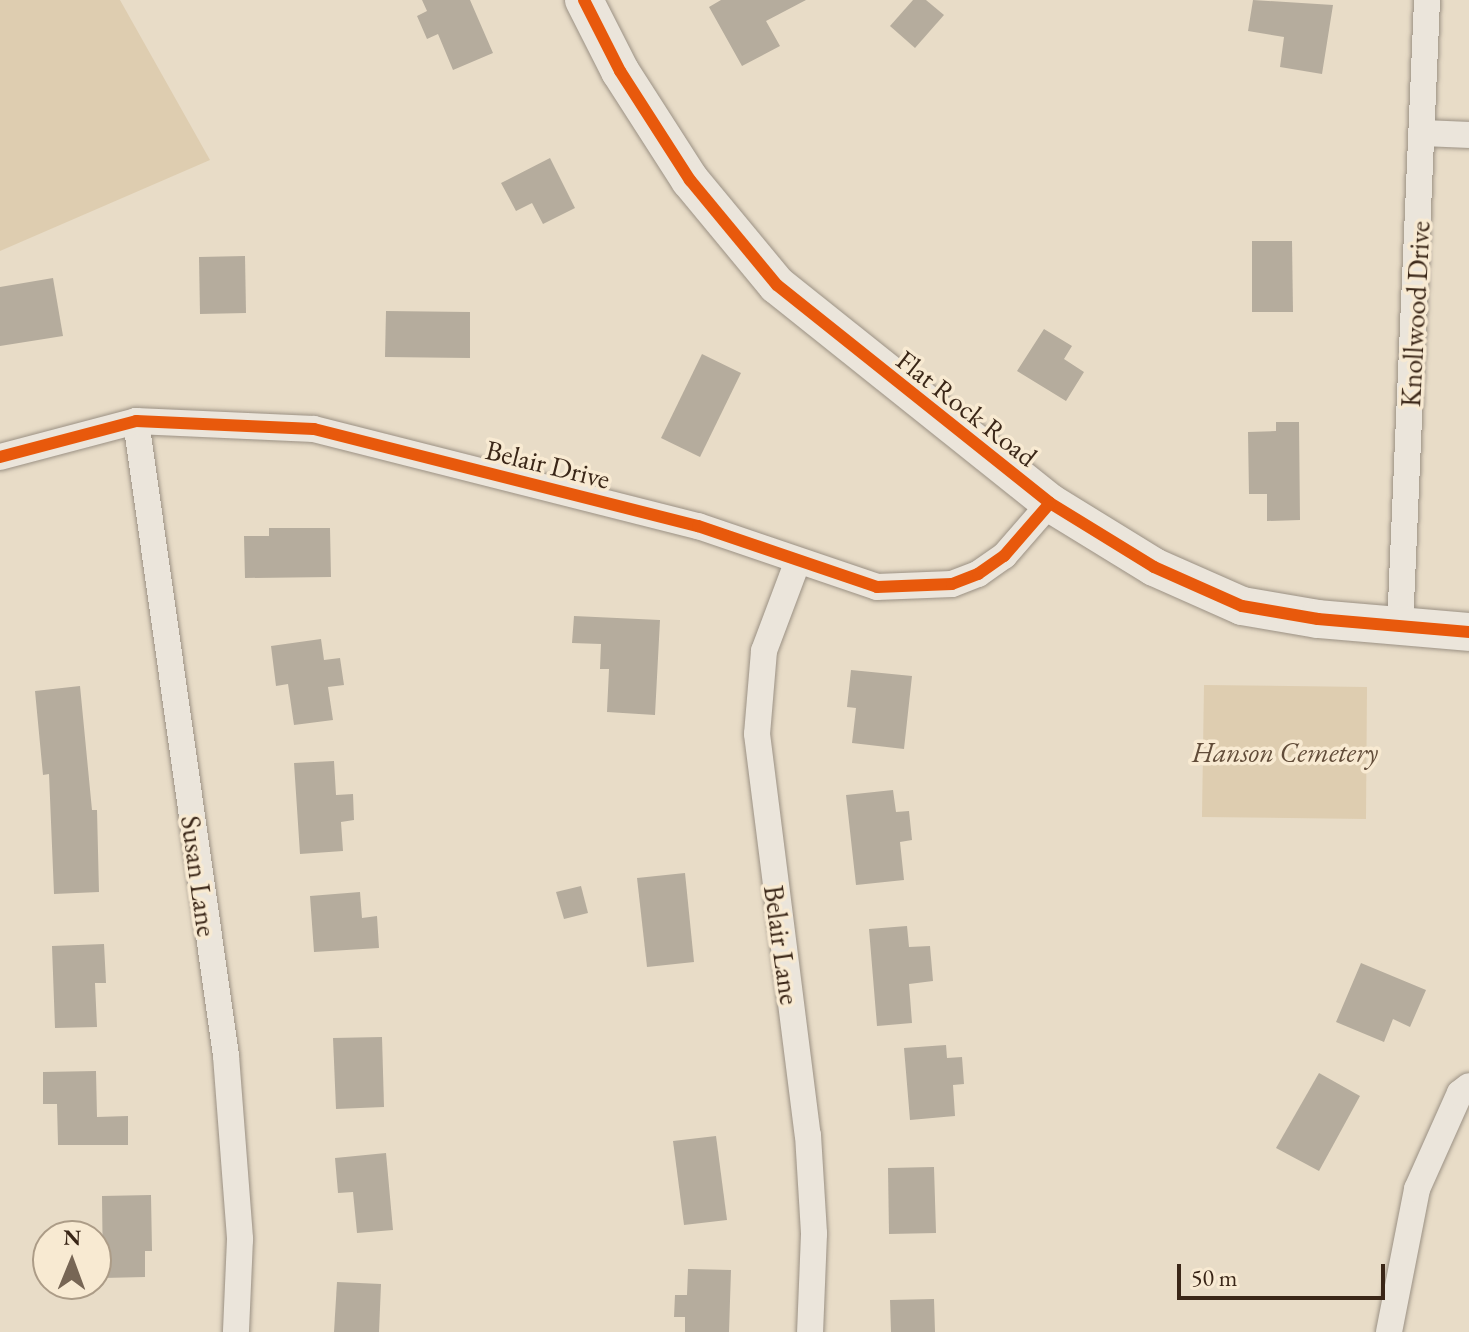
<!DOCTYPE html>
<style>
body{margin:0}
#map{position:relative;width:1469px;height:1332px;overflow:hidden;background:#e8dcc7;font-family:"EB Garamond",serif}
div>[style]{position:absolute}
.green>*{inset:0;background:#decdb0}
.building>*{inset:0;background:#b5ac9d}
.roads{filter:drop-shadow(0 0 2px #9b9184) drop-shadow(0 0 2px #9b9184)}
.street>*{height:26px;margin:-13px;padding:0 13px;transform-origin:13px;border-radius:13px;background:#ebe5db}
.secondary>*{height:38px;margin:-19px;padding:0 19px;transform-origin:19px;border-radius:19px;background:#ebe5db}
.cycleway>*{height:12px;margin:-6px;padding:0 6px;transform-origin:6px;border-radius:6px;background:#e8590c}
span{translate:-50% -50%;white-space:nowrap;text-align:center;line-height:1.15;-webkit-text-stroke:7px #f8ead2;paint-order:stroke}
.street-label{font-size:28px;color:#3a2617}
.park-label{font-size:28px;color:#614c39;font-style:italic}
.north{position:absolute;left:32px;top:1220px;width:80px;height:80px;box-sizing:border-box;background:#f8ead2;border:2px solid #ac9c87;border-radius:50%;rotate:1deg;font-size:22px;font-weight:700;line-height:32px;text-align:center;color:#3a2617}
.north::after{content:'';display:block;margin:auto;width:28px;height:36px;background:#765;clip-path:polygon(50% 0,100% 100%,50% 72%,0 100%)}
.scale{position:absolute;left:1177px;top:1264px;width:208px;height:36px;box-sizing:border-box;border:4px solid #3a2617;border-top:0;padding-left:10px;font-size:24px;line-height:28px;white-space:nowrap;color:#3a2617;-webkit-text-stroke:6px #f8ead2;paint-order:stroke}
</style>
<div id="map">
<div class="green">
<i style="clip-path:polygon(0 0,120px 0,210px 160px,0 251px)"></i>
<i style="clip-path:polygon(1204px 685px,1367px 687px,1366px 819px,1202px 817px)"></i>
</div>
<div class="building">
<i style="clip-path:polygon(422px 0,470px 0,493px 53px,453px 70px,438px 34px,427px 39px,417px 16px,427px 11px)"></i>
<i style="clip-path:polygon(721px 0,806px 0,766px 21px,780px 46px,742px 66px,709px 7px)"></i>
<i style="clip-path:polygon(913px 0,926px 0,944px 15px,915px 48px,890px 26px)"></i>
<i style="clip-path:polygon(1253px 0,1333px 5px,1322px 74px,1280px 67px,1284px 37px,1248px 31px)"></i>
<i style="clip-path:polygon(550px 158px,575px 208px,543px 224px,532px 203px,516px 211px,501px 183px)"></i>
<i style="clip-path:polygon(1252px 241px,1292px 241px,1293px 312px,1252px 312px)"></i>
<i style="clip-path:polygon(245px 256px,246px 313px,200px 314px,199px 257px)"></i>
<i style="clip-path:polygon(53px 278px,63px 336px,0 346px,0 287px)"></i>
<i style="clip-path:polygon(386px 311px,470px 312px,470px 358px,385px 357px)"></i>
<i style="clip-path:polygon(1044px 329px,1072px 346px,1064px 359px,1084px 372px,1066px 401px,1017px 371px)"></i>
<i style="clip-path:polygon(702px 354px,741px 373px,700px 457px,661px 438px)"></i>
<i style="clip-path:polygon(1276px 422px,1299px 422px,1300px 520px,1267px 521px,1267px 494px,1249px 494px,1248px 432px,1276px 431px)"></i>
<i style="clip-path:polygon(269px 528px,330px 528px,331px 577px,245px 578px,244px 536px,269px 536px)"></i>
<i style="clip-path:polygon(574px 616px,660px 620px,655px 715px,607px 712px,609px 669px,600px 669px,601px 644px,572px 643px)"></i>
<i style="clip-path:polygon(321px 639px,324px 660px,340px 658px,344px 685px,328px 687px,333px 720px,294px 725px,288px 684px,276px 686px,271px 646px)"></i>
<i style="clip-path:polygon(851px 670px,912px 676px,904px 749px,852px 743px,856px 708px,847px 707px)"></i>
<i style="clip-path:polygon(80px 686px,92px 810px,97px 810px,99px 892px,54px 894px,49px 774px,43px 775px,35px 691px)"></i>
<i style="clip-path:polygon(334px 761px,336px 795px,353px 794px,354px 820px,341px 822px,343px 851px,300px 854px,294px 763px)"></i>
<i style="clip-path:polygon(893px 790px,896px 812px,909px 811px,912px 840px,900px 842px,904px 880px,856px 885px,846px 795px)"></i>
<i style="clip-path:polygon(685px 873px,694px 962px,647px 967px,637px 878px)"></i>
<i style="clip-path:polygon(581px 886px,588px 913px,564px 919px,556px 892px)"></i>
<i style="clip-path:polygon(360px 892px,362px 918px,377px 916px,379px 948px,314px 952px,310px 896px)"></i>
<i style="clip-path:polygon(907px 926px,909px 947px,930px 946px,933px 981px,909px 984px,912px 1023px,877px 1026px,869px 929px)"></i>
<i style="clip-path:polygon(104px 944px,106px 983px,95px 983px,97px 1027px,55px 1028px,52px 946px)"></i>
<i style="clip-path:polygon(1361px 963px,1426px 990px,1410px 1027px,1393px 1019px,1384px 1042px,1336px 1022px)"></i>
<i style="clip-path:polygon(382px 1037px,384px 1107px,336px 1109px,333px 1038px)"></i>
<i style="clip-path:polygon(946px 1045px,947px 1058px,962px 1057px,964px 1084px,953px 1085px,955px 1116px,910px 1120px,904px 1048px)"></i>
<i style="clip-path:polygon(96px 1071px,97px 1117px,128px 1116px,128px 1145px,58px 1145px,57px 1104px,43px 1104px,43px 1072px)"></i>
<i style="clip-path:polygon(1319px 1073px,1360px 1096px,1319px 1171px,1276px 1148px)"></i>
<i style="clip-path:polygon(716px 1136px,727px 1220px,684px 1225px,673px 1141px)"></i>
<i style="clip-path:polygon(386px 1153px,393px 1230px,357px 1233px,353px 1192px,338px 1193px,335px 1158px)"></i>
<i style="clip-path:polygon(934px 1167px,936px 1233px,889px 1234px,888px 1168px)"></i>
<i style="clip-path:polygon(151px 1195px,152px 1251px,145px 1251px,145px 1277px,103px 1278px,102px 1196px)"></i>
<i style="clip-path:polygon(688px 1269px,731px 1270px,729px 1332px,685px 1332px,685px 1317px,674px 1317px,675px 1295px,687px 1295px)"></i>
<i style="clip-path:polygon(337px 1282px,381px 1284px,379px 1332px,334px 1332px)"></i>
<i style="clip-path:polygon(934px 1299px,935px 1332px,891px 1332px,890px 1300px)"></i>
</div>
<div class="roads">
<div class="street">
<i style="left:1424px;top:133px;width:45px;rotate:2.5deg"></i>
<i style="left:136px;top:421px;width:641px;rotate:81.93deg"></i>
<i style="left:226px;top:1056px;width:184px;rotate:85.6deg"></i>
<i style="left:240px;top:1239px;width:93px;rotate:92.5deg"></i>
<i style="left:0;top:457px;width:141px;rotate:-14.8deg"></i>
<i style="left:136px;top:421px;width:178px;rotate:2.6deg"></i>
<i style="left:314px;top:429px;width:396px;rotate:14.2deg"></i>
<i style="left:698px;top:526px;width:189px;rotate:18.8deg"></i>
<i style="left:877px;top:587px;width:75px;rotate:-2.3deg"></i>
<i style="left:952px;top:584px;width:28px;rotate:-21deg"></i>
<i style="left:978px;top:574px;width:32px;rotate:-35deg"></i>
<i style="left:1004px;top:556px;width:70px;rotate:-49deg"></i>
<i style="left:797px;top:563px;width:94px;rotate:110.6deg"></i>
<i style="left:764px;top:651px;width:83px;rotate:94.8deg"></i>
<i style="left:757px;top:734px;width:404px;rotate:82.8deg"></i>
<i style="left:808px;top:1135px;width:99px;rotate:86.5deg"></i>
<i style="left:814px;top:1234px;width:98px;rotate:92.3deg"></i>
<i style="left:1400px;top:627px;width:628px;rotate:-87.53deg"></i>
<i style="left:1389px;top:1332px;width:146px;rotate:-78.9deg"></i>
<i style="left:1417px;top:1189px;width:105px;rotate:-65.9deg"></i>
<i style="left:1460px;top:1093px;width:11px;rotate:-38deg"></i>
</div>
<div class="secondary">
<i style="left:584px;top:0;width:80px;rotate:63.1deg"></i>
<i style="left:620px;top:71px;width:130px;rotate:57.3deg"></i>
<i style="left:690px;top:180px;width:136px;rotate:50.4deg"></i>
<i style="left:777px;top:285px;width:349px;rotate:38.6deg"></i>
<i style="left:1050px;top:503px;width:122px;rotate:31.6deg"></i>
<i style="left:1154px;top:567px;width:96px;rotate:23.9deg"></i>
<i style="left:1242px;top:606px;width:77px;rotate:9.7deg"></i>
<i style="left:1318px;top:619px;width:152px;rotate:4.9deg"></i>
</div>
</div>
<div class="cycleway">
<i style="left:584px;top:0;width:80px;rotate:63.1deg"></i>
<i style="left:620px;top:71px;width:130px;rotate:57.3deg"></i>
<i style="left:690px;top:180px;width:136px;rotate:50.4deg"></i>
<i style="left:777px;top:285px;width:349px;rotate:38.6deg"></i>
<i style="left:1050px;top:503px;width:122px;rotate:31.6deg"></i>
<i style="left:1154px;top:567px;width:96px;rotate:23.9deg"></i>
<i style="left:1242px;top:606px;width:77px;rotate:9.7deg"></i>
<i style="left:1318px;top:619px;width:152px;rotate:4.9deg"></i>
<i style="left:0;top:457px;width:141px;rotate:-14.8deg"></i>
<i style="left:136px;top:421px;width:178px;rotate:2.6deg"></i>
<i style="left:314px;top:429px;width:396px;rotate:14.2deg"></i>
<i style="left:698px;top:526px;width:189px;rotate:18.8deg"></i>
<i style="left:877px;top:587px;width:75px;rotate:-2.3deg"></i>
<i style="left:952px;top:584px;width:28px;rotate:-21deg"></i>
<i style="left:978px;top:574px;width:32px;rotate:-35deg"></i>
<i style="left:1004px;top:556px;width:70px;rotate:-49deg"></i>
</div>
<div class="street-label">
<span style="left:1415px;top:314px;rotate:-87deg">Knollwood Drive</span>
<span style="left:967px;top:408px;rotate:38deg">Flat Rock Road</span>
<span style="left:548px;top:464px;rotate:14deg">Belair Drive</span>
<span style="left:199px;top:876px;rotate:82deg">Susan Lane</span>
<span style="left:782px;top:945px;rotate:82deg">Belair Lane</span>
</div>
<div class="park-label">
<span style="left:1285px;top:752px">Hanson Cemetery</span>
</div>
<div class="north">N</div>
<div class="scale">50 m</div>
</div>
